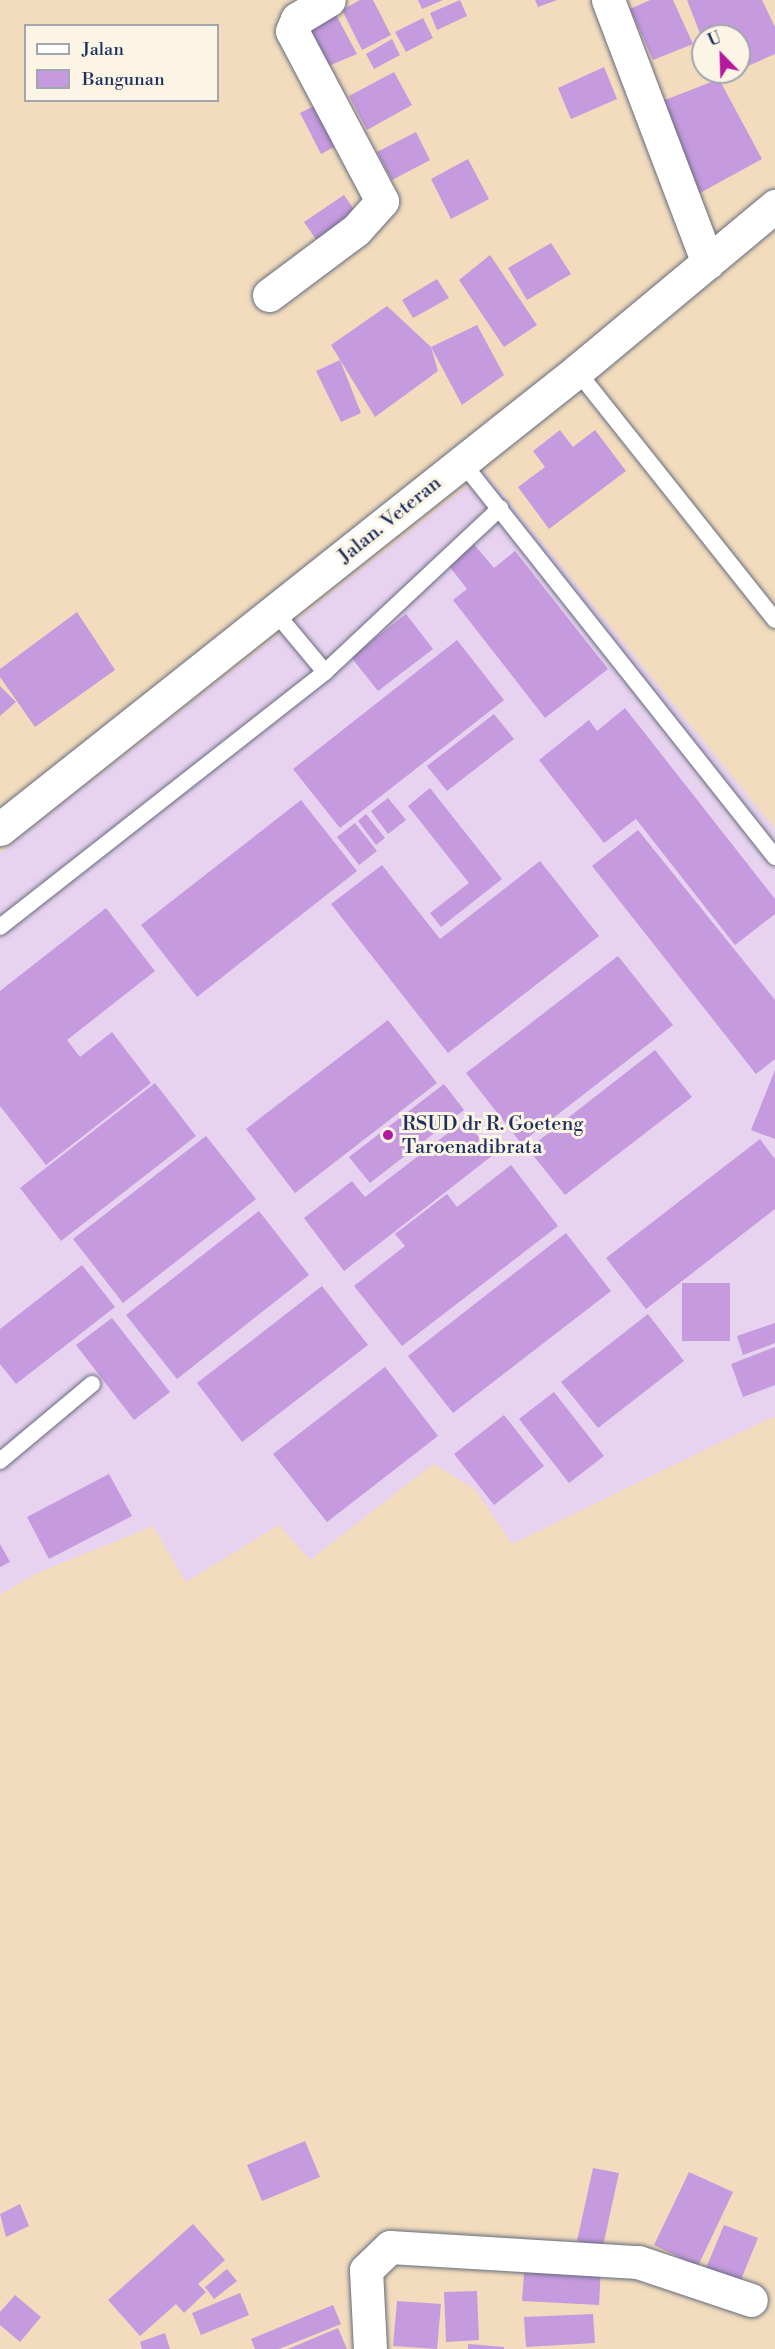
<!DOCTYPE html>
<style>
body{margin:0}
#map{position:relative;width:775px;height:2349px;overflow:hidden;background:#f2dcbd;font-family:"Libre Bodoni",serif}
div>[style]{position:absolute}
.built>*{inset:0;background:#e7d2ef}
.building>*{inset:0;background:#c59ade}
.roads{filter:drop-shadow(0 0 2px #666c7f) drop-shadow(0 0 2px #666c7f)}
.service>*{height:16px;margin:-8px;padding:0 8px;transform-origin:8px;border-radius:8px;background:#fff}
.minor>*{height:33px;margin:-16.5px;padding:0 16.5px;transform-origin:16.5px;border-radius:16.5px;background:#fff}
.tertiary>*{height:33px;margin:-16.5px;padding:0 16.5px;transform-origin:16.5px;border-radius:16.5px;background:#fff}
.dots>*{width:16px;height:16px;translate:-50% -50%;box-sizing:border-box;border:3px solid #fcf5e5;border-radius:50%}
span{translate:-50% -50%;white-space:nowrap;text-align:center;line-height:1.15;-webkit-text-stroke:6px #fcf5e5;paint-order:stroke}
.street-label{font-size:20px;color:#1b2f5e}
.poi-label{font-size:20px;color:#1b2f5e}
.left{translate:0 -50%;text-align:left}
.legend{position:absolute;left:24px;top:24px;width:195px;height:78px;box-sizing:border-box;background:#fcf5e5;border:2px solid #a2a6af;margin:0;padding:8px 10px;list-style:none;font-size:18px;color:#1b2f5e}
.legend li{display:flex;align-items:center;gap:12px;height:30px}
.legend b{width:30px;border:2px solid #a2a6af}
.north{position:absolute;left:691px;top:24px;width:60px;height:60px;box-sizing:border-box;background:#fcf5e5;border:2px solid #a2a6af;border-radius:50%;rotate:337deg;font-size:16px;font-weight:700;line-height:24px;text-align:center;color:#1b2f5e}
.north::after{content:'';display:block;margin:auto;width:21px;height:27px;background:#b5179e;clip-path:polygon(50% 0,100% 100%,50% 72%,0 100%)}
</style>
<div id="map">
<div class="built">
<i style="clip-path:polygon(485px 472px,775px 829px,775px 1416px,512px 1544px,475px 1489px,433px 1464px,310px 1560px,279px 1525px,186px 1582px,153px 1526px,35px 1574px,0 1595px,0 853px)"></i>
</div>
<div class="building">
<i style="clip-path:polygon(360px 0,373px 0,391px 35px,362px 50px,342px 10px)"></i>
<i style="clip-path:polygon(418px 0,443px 0,422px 9px)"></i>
<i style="clip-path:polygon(460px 0,467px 16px,437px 30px,430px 13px)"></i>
<i style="clip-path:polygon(535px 0,557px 0,538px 7px)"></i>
<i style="clip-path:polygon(650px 0,673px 0,693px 44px,653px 60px,630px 9px)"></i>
<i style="clip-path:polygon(687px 0,762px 0,775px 27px,775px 54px,739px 70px,739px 36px,701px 36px)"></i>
<i style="clip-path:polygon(334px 11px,357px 54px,326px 67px,304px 26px)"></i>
<i style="clip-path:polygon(423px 18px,433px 38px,406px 52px,395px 32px)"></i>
<i style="clip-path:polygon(392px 39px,400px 55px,374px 69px,366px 54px)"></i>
<i style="clip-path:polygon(604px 67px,617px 99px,571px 119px,558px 88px)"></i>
<i style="clip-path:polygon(394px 72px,412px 105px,367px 130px,349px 96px)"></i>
<i style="clip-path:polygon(716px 72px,734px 72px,719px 79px)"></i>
<i style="clip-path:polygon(719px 79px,762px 159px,689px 199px,652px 105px)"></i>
<i style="clip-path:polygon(320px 103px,340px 144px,321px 154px,300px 113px)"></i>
<i style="clip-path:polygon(416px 132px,430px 160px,392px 180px,377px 152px)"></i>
<i style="clip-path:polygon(468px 159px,489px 199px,451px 219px,431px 179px)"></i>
<i style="clip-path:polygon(344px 195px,362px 221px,322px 248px,304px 222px)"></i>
<i style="clip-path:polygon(551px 243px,571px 274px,527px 300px,508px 268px)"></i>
<i style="clip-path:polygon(490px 255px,537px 325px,504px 347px,459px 280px)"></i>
<i style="clip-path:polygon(437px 279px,449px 298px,413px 318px,402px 300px)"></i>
<i style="clip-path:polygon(387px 306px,431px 347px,438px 371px,375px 417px,331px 345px)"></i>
<i style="clip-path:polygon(477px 325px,504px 375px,462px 405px,431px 347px)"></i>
<i style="clip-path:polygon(340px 360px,361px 413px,341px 422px,316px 371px)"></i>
<i style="clip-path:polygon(560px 430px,573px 447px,595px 430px,626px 471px,549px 529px,518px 487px,545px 467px,533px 451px)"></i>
<i style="clip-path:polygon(472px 542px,494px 568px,515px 551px,608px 669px,545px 718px,453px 600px,467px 589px,446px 562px)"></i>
<i style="clip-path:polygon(77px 612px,115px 670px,35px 727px,0 677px,0 669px)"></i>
<i style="clip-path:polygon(406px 614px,433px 649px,378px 691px,351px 657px)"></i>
<i style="clip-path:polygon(457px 640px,504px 700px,340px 828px,293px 769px)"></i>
<i style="clip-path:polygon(0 686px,16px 702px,0 716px)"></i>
<i style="clip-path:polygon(625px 708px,775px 899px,775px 914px,735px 945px,636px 819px,604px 843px,539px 760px,589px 720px,597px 731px)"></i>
<i style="clip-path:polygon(494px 714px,514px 739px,447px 791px,427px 766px)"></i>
<i style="clip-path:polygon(430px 788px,502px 879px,441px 927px,430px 913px,469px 883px,408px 806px)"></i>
<i style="clip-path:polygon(388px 798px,406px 820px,388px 834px,371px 811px)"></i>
<i style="clip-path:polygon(301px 800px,357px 871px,197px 997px,141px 925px)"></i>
<i style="clip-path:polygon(366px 814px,385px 838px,376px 845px,358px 821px)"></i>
<i style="clip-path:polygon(355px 823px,377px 851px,359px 865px,337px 837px)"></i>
<i style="clip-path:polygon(638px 830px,775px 1000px,775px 1059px,756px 1074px,592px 866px)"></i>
<i style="clip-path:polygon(540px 861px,599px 936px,448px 1053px,331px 904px,382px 865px,440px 939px)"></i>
<i style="clip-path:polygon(106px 908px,155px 971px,67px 1040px,80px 1057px,112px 1032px,151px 1083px,46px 1165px,0 1106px,0 991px)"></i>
<i style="clip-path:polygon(618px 956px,673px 1025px,521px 1143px,466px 1073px)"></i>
<i style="clip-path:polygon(388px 1020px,437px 1083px,295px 1193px,246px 1129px)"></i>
<i style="clip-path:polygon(655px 1050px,692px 1097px,565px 1195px,528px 1149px)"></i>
<i style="clip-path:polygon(775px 1070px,775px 1139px,751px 1130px)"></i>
<i style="clip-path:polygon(155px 1083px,196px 1136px,61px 1241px,20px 1188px)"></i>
<i style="clip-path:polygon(444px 1084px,464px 1110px,370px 1183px,349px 1157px)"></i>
<i style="clip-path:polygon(465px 1120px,493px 1155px,344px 1271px,304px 1218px,352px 1181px,365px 1197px)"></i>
<i style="clip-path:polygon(206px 1136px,256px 1199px,123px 1303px,73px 1239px)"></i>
<i style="clip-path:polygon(760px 1139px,775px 1159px,775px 1209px,646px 1309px,606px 1258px)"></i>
<i style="clip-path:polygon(511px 1165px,558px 1226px,402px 1346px,354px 1286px,405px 1246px,395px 1234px,447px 1194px,457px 1207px)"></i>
<i style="clip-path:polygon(259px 1211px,309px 1275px,177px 1379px,126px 1315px)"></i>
<i style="clip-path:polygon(566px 1233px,611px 1291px,453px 1413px,408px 1356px)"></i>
<i style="clip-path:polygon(82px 1265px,115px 1307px,16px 1384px,0 1364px,0 1329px)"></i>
<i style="clip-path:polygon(682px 1283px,730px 1283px,730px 1341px,682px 1341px)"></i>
<i style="clip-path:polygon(322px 1286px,368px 1345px,242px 1442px,197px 1383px)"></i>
<i style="clip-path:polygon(648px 1314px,684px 1361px,598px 1428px,561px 1382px)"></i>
<i style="clip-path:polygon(112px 1318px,170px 1392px,134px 1420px,76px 1345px)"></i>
<i style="clip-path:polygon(775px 1323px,775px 1343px,743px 1355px,737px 1336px)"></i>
<i style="clip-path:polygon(775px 1347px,775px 1385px,743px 1397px,731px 1364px)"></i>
<i style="clip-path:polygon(385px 1367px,438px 1436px,327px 1522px,273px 1454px)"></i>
<i style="clip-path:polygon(554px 1392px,604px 1456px,569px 1483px,519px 1419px)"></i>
<i style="clip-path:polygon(504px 1415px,544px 1466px,494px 1505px,454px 1454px)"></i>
<i style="clip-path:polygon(109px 1474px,132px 1516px,49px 1559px,27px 1517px)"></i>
<i style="clip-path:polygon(0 1544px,10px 1562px,0 1567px)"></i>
<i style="clip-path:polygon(305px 2141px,320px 2177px,262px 2201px,247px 2165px)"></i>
<i style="clip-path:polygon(593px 2168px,619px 2173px,603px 2246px,577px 2241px)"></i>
<i style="clip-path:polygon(689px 2172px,733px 2192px,698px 2266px,654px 2245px)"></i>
<i style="clip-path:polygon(20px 2204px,29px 2226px,6px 2237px,0 2214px)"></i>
<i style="clip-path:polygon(193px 2224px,225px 2260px,198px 2284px,206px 2292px,184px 2313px,176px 2304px,140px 2336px,108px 2300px)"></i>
<i style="clip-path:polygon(724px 2225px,758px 2238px,738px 2287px,704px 2273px)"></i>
<i style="clip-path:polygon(525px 2260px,601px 2265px,599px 2305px,522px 2301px)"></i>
<i style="clip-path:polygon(227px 2269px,237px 2281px,214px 2299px,205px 2287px)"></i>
<i style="clip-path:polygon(477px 2291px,479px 2340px,446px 2342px,444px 2292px)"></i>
<i style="clip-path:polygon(240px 2293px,249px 2315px,201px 2335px,192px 2313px)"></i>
<i style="clip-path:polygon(15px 2295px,41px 2317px,20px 2342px,0 2325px,0 2312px)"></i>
<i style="clip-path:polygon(397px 2301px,441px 2304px,437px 2349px,393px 2346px)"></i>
<i style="clip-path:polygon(333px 2305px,341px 2324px,279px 2349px,255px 2349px,251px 2339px)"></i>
<i style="clip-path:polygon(593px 2314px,595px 2343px,526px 2347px,524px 2317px)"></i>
<i style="clip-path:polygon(338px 2328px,347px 2349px,288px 2349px)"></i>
<i style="clip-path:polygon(165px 2333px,170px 2349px,142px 2349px,140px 2342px)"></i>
<i style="clip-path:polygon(468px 2344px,504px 2347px,504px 2349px,468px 2349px)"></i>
</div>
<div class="roads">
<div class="service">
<i style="left:577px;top:371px;width:318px;rotate:51.5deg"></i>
<i style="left:462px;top:462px;width:504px;rotate:51.61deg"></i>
<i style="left:275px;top:612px;width:78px;rotate:50.2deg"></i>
<i style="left:0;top:927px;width:413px;rotate:-38.1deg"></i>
<i style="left:325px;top:672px;width:240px;rotate:-43.1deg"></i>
<i style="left:0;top:1461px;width:120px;rotate:-39.9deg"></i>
</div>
<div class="minor">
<i style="left:608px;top:0;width:281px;rotate:69.2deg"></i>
<i style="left:269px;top:295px;width:109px;rotate:-36.8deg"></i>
<i style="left:356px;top:230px;width:39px;rotate:-48deg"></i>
<i style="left:382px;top:201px;width:192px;rotate:-117.9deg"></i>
<i style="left:292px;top:31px;width:13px;rotate:-67deg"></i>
<i style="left:297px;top:19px;width:37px;rotate:-31deg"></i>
<i style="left:370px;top:2349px;width:79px;rotate:-92.9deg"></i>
<i style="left:366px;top:2270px;width:33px;rotate:-44deg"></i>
<i style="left:390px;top:2247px;width:248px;rotate:3.5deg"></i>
<i style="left:638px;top:2262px;width:119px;rotate:18.6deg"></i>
</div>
<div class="tertiary">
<i style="left:0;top:829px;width:737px;rotate:-38.44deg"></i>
<i style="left:577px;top:371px;width:258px;rotate:-39.8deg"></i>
</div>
</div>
<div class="dots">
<i style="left:388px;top:1135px;background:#b5179e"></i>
</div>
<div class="street-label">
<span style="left:390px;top:520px;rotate:-39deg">Jalan. Veteran</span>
</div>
<div class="poi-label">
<span class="left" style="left:402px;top:1136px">RSUD dr R. Goeteng<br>Taroenadibrata</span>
</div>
<ul class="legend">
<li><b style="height:8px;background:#fff"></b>Jalan</li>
<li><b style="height:16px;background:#c59ade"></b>Bangunan</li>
</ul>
<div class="north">U</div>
</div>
